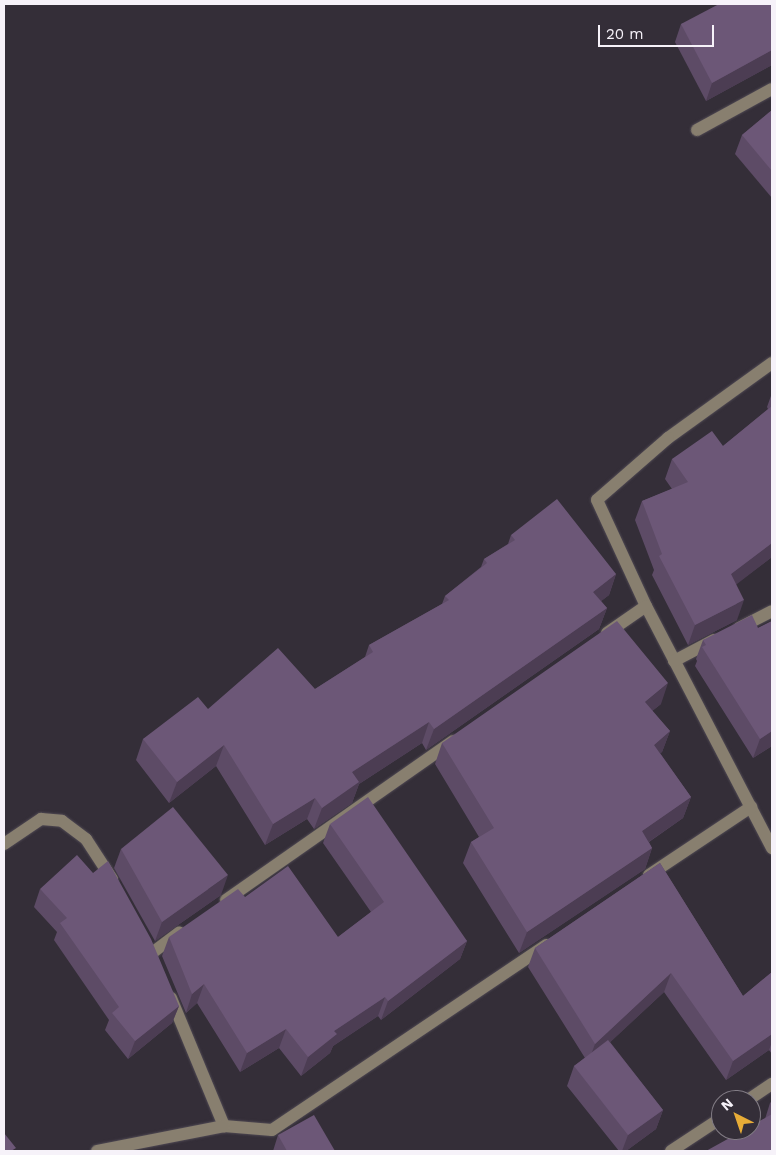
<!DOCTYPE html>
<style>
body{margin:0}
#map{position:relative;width:776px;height:1155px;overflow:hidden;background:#342e38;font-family:"Work Sans",sans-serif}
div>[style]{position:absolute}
.roads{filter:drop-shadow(0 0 1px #4f4953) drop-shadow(0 0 1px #4f4953)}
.minor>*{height:12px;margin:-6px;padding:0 6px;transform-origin:6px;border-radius:6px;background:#887f6f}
.wall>*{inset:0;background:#5d4b66}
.shaded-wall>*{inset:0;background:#4c3d53}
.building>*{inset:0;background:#6c5777}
span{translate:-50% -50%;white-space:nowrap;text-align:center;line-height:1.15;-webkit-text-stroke:4.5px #342e38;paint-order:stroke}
.frame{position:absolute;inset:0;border:5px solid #f6f2f9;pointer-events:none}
.north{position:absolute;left:711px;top:1090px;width:50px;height:50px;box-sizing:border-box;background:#342e38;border:1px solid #827c85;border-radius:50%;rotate:319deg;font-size:14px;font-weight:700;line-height:20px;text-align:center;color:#f6f2f9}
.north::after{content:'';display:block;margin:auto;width:18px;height:22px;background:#e7ac37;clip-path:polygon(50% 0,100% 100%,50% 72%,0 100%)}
.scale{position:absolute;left:598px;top:25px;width:116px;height:22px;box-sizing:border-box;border:2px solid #f6f2f9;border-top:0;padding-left:6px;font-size:15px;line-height:18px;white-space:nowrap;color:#f6f2f9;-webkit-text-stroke:4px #342e38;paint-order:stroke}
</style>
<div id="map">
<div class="roads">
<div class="minor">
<i style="left:697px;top:130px;width:85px;rotate:-28.7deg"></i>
<i style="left:772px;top:363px;width:128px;rotate:144.2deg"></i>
<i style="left:668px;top:438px;width:94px;rotate:138.9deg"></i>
<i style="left:597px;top:500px;width:117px;rotate:65.2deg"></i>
<i style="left:646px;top:606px;width:273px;rotate:62.5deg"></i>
<i style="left:739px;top:628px;width:37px;rotate:-27deg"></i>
<i style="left:607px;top:633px;width:47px;rotate:-34.7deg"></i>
<i style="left:674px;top:661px;width:45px;rotate:-27.7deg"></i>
<i style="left:4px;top:844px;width:45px;rotate:-34deg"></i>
<i style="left:41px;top:819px;width:21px;rotate:5deg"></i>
<i style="left:62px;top:821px;width:30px;rotate:37deg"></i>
<i style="left:86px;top:839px;width:48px;rotate:57deg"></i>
<i style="left:649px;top:875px;width:123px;rotate:-33.7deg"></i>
<i style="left:226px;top:900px;width:277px;rotate:-35deg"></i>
<i style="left:152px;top:953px;width:34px;rotate:-37deg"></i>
<i style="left:171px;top:998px;width:139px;rotate:67.5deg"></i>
<i style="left:224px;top:1126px;width:48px;rotate:4.8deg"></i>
<i style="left:272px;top:1130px;width:331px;rotate:-34deg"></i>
<i style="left:748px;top:1100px;width:29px;rotate:-34deg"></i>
<i style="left:97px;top:1151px;width:129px;rotate:-11.1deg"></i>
<i style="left:671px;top:1151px;width:60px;rotate:-33.4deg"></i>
</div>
</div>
<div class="wall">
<i style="clip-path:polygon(772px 4px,772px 65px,706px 101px,675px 42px,681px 24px)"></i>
<i style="clip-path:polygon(772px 110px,772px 198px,735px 154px,742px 135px)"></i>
<i style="clip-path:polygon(772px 393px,772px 557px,736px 584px,737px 620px,688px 645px,652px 575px,654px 570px,635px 520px,642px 501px,672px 489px,665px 479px,672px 459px,723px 446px,768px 409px,767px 407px)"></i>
<i style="clip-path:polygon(511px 535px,616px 574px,609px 595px,601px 601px,607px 608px,599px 629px,426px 750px,422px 743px,359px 784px,352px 803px,314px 829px,307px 819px,265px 845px,216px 766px,169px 803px,136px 760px,143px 739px,208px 709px,315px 689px,365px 657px,369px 645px,442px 604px,445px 596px,481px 567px,484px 559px,508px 544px)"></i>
<i style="clip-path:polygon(772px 621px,772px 746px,753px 758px,695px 666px,697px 661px,696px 659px,703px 640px,758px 628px)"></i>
<i style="clip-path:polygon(661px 704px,652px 711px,670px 731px,662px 752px,660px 753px,691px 797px,683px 818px,649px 842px,652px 848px,645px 869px,519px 953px,463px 863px,471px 842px,479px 837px,435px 764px,442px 743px)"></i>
<i style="clip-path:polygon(330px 824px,467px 941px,460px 959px,381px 1020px,378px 1016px,333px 1046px,330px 1053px,301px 1076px,279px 1048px,240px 1072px,197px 1003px,186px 1013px,162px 956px,169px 937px,338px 937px,371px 912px,323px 843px)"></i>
<i style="clip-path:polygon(121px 849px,221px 895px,155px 941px,114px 868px)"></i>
<i style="clip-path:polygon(660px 863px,743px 996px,772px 972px,772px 1054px,769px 1050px,726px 1080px,664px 992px,610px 1042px,663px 1110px,656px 1129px,626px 1151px,619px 1151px,567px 1086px,574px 1066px,585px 1058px,528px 967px,535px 948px)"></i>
<i style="clip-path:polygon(40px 889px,179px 1006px,172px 1023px,128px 1059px,105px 1030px,109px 1020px,54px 940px,57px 932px,34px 907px)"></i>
<i style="clip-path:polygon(772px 1101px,772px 1151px,765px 1119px,770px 1103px)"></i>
<i style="clip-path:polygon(278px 1135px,335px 1151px,273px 1151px)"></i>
</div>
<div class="shaded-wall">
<i style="clip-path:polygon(772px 50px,772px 65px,706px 101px,712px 83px)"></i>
<i style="clip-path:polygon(772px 543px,772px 557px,724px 594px,731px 574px)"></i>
<i style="clip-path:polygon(616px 574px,609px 595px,586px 613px,593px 592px)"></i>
<i style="clip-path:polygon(744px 600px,737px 620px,688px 645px,695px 625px)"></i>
<i style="clip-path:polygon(607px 608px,599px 629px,426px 750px,434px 729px)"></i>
<i style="clip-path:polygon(668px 683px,661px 704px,637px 723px,645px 702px)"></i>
<i style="clip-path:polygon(429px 722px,422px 743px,359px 784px,352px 803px,314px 829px,322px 808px,352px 772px)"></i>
<i style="clip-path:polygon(670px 731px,662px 752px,646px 765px,654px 745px)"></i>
<i style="clip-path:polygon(772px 731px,772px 746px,753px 758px,760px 739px)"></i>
<i style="clip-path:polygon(224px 745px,216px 766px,169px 803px,177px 782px)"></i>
<i style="clip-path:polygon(691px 797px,683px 818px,634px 852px,642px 831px)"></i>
<i style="clip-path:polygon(315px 798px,307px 819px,265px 845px,273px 824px)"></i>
<i style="clip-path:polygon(652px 848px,645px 869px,519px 953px,527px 932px)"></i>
<i style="clip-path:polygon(228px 875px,221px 895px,155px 941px,162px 922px)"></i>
<i style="clip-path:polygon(467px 941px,460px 959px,381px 1020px,388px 1001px)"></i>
<i style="clip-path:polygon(671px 973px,664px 992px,588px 1063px,595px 1044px)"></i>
<i style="clip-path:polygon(204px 984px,197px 1003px,186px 1013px,192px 994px)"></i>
<i style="clip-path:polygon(385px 997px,378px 1016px,333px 1046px,330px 1053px,301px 1076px,308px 1057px,334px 1031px)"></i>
<i style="clip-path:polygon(179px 1006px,172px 1023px,128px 1059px,135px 1041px)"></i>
<i style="clip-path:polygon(286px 1029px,279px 1048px,240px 1072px,247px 1053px)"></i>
<i style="clip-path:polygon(772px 1034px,772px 1042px,769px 1050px,726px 1080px,733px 1061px)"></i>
<i style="clip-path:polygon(663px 1110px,656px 1129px,626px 1151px,622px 1151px,628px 1135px)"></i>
</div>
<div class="building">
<i style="clip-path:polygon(719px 4px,772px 4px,772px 50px,712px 83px,681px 24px)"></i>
<i style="clip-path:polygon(772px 110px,772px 171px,742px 135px)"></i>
<i style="clip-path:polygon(772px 406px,772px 543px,731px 574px,744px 600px,695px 625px,659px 556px,662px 554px,642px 501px,688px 482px,672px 459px,712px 431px,723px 446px)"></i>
<i style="clip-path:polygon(557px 499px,616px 574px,593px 592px,607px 608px,434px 729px,429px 722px,352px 772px,359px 782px,322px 808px,315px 798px,273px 824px,224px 745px,177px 782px,143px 739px,198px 697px,208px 709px,278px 648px,315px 689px,373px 652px,369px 645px,449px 600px,445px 596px,487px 563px,484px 559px,515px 540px,511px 535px)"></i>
<i style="clip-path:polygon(752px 615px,758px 628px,772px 621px,772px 731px,760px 739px,702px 647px,706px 645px,703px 640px)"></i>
<i style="clip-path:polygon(617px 621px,668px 683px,645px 702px,670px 731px,654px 745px,691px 797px,642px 831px,652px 848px,527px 932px,471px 842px,494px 828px,442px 743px)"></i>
<i style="clip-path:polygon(368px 797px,467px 941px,388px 1001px,385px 997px,334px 1031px,337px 1034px,308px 1057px,286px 1029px,247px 1053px,204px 984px,192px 994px,169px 937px,238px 889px,245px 897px,288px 866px,338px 937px,384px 902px,330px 824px)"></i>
<i style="clip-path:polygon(173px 807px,228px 875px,162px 922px,121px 849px)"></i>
<i style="clip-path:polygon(77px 855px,93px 873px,108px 861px,151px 939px,179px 1006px,135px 1041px,112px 1013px,119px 1007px,60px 923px,67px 918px,40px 889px)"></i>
<i style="clip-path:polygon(660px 863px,743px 996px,772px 972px,772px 1034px,733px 1061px,671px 973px,595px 1044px,535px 948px)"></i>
<i style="clip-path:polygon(608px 1040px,663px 1110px,628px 1135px,574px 1066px)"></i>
<i style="clip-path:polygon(772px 1114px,772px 1151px,706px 1151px,744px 1130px,751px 1130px,751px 1126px)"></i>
<i style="clip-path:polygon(314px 1115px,335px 1151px,287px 1151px,278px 1135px)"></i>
<i style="clip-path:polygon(4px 1133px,16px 1148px,11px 1151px,4px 1151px)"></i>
</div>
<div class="frame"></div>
<div class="north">N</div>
<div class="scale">20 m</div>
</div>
